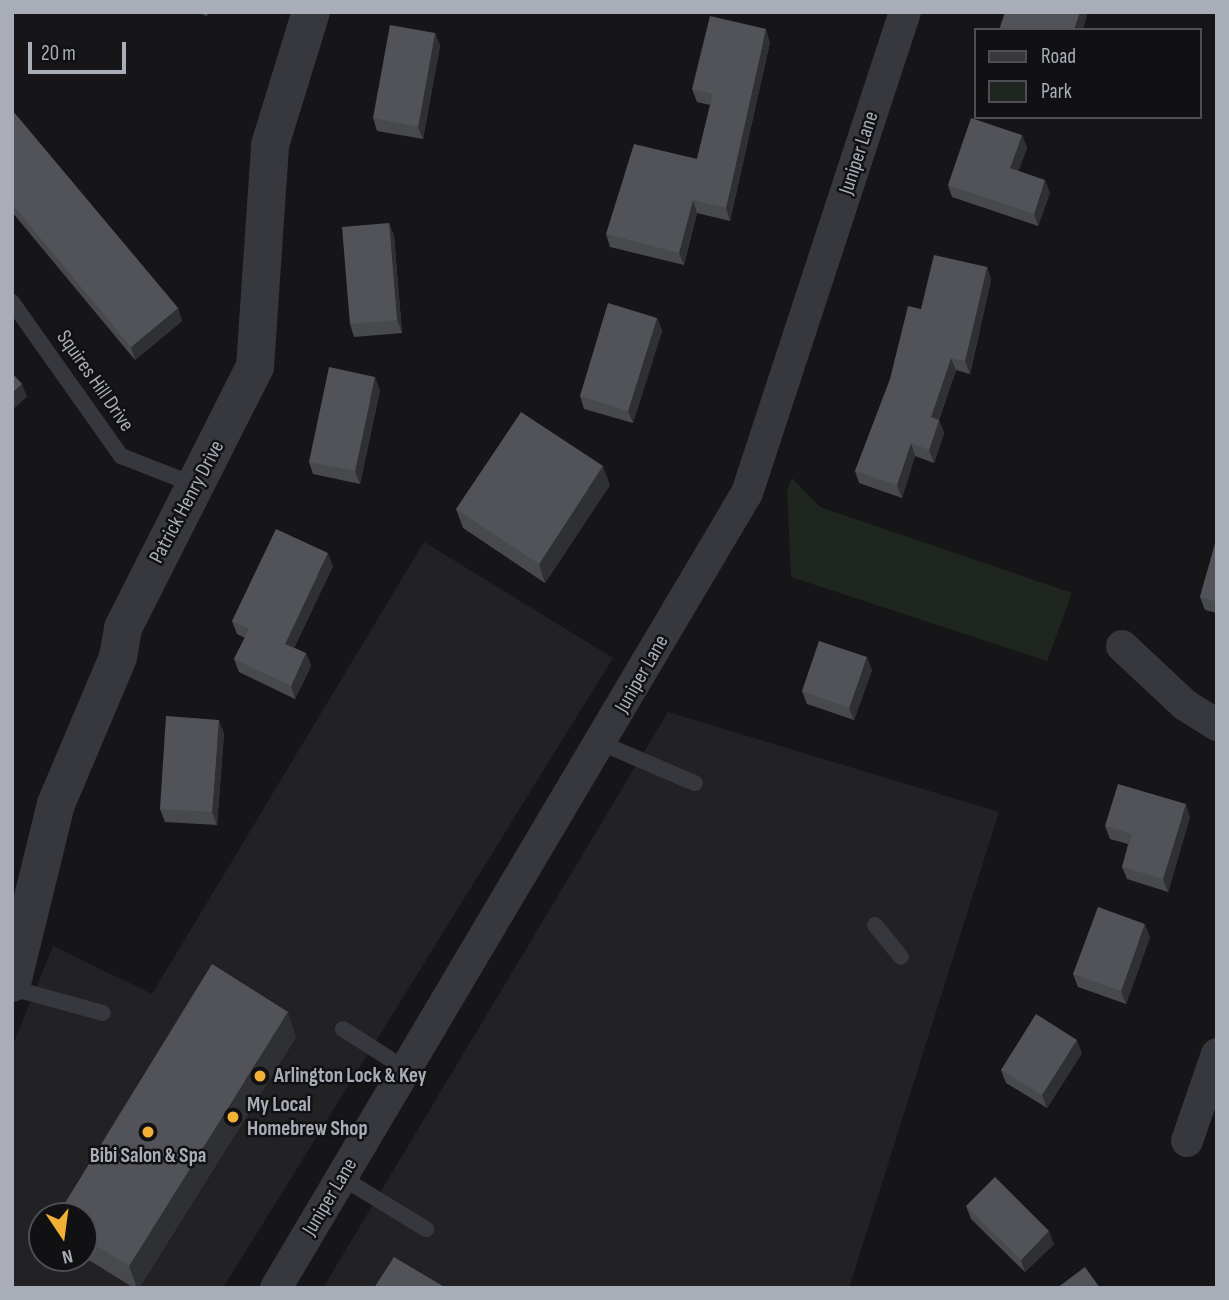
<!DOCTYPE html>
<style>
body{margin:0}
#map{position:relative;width:1229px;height:1300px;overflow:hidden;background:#161618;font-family:"Sofia Sans Condensed",sans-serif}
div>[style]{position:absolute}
.built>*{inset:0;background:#222225}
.green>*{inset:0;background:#1e261f}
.service>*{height:16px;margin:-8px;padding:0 8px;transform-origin:8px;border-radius:8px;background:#37383d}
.minor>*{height:32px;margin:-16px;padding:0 16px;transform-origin:16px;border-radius:16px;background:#37383d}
.tertiary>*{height:38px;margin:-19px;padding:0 19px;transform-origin:19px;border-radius:19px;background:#37383d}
.wall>*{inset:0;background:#47494d}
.shaded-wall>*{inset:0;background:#2f3033}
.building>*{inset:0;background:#525359}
.dots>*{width:19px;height:19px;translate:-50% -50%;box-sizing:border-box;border:4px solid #111113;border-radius:50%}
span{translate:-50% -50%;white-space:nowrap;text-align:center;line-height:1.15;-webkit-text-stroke:5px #111113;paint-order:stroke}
.street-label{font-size:21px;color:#a8adb8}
.poi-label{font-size:21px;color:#a8adb8;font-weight:700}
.left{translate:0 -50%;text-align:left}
.frame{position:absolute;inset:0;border:14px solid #a8adb8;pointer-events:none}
.legend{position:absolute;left:974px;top:28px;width:228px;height:91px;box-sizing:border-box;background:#111113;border:2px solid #4d4f55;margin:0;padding:9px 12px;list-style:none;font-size:21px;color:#a8adb8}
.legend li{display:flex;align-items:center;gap:14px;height:35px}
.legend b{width:35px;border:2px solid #4d4f55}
.north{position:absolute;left:28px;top:1202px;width:70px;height:70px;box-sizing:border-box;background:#111113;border:2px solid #4d4f55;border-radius:50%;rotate:167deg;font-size:19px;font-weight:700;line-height:28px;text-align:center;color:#a8adb8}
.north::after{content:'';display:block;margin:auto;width:24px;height:32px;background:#f2b134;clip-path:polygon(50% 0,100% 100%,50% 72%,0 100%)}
.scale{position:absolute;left:28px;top:42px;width:98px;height:32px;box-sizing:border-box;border:4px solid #a8adb8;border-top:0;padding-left:9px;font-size:21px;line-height:24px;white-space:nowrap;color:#a8adb8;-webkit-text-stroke:5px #111113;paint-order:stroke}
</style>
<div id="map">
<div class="built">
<i style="clip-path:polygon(evenodd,424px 542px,613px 658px,223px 1288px,12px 1288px,12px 1047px,53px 946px,152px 994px,424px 542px,42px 1216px,84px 1216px,84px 1258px,42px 1258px,42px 1216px)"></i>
<i style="clip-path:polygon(668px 712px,999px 812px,849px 1288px,323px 1288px)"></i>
</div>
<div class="green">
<i style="clip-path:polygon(792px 478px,820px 507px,1072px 593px,1047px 661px,791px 577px,787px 490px)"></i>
</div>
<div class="service">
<i style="left:12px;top:302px;width:189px;rotate:54.7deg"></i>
<i style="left:121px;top:456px;width:77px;rotate:21.3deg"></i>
<i style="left:601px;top:743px;width:102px;rotate:23.1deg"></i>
<i style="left:875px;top:925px;width:41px;rotate:50.9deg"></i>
<i style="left:12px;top:988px;width:94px;rotate:15.4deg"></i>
<i style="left:343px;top:1029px;width:76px;rotate:32.6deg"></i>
<i style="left:341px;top:1177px;width:100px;rotate:31.5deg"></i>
</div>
<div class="minor">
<i style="left:1122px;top:646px;width:86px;rotate:43.1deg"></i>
<i style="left:1185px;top:705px;width:38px;rotate:32deg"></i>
<i style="left:1187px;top:1141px;width:92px;rotate:-71deg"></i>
<i style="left:276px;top:1288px;width:924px;rotate:-59.36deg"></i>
<i style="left:747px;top:493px;width:506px;rotate:-71.82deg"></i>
</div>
<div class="tertiary">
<i style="left:12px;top:983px;width:184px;rotate:-76.2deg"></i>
<i style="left:56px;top:804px;width:160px;rotate:-67.1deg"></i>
<i style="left:118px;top:657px;width:29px;rotate:-80deg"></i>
<i style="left:123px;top:628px;width:292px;rotate:-63.2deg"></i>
<i style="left:255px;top:367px;width:223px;rotate:-86.1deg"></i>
<i style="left:270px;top:145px;width:139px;rotate:-72.9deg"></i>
</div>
<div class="wall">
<i style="clip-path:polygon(196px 12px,208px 12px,207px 16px)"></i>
<i style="clip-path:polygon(435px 33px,440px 46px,423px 139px,377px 131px,373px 118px)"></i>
<i style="clip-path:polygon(770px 42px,730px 221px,697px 213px,684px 265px,610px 247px,606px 234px,697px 159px,710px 105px,697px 102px,692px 89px)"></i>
<i style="clip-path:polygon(12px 110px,178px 308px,182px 321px,135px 360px,12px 212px)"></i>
<i style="clip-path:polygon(1022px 135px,1027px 148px,1018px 171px,1050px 193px,1038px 226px,952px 197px,948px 185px)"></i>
<i style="clip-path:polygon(389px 223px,394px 236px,402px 333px,354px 337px,350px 324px)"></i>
<i style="clip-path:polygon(987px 267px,991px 280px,970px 374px,956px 370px,939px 420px,944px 433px,934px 463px,915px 456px,902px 498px,859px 483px,855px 471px,921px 309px)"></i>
<i style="clip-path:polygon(657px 318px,662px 331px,633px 423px,584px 409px,580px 396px)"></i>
<i style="clip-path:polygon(380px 390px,360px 484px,313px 474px,309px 462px)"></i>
<i style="clip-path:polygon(610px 485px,545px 583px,463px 528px,456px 509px)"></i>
<i style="clip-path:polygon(1217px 537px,1217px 613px,1205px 610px,1200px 597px)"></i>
<i style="clip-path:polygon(333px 566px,294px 648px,306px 653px,311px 666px,295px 699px,239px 672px,234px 659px,245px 638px,237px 634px,232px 621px)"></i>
<i style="clip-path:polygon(872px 670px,854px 720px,807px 704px,802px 691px)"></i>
<i style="clip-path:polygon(224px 733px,217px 825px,165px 822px,160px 809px)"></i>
<i style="clip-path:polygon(1190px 817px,1168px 892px,1127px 879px,1122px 867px,1128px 844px,1110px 839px,1105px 826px)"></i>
<i style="clip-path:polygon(1150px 937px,1126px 1004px,1078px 987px,1073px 974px)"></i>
<i style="clip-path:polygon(296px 1037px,139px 1288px,134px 1288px,84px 1257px,84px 1216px)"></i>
<i style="clip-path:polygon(1082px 1053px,1047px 1108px,1006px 1083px,1001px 1070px)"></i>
<i style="clip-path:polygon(966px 1206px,1054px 1244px,1025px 1272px,971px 1219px)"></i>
</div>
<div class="shaded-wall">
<i style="clip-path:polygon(1080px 12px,1088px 12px,1083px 30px,1074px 30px)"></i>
<i style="clip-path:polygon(766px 29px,770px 42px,730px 221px,726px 208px)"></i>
<i style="clip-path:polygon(435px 33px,440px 46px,423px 139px,418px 127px)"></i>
<i style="clip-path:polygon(1022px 135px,1027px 148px,1015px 181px,1010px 168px)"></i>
<i style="clip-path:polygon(1045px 180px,1050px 193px,1038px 226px,1034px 214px)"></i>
<i style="clip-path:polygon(693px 200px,697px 213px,684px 265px,679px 253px)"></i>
<i style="clip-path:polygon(389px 223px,394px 236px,402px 333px,397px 320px)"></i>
<i style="clip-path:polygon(987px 267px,991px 280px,970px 374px,965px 361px)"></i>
<i style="clip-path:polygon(178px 308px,182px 321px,135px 360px,131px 347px)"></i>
<i style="clip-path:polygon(657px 318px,662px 331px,633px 423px,628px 411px)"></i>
<i style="clip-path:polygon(951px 358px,956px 370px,935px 430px,931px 417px)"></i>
<i style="clip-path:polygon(375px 377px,380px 390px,360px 484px,355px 471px)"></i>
<i style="clip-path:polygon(22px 384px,27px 397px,12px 410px,12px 393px)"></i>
<i style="clip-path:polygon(939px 420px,944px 433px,934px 463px,929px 450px)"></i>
<i style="clip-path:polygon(911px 443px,915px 456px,902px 498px,897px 485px)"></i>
<i style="clip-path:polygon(603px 466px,610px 485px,545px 583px,539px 564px)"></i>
<i style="clip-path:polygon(328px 553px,333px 566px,290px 657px,285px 644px)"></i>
<i style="clip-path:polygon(306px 653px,311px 666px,295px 699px,291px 686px)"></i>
<i style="clip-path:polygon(867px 657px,872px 670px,854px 720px,849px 708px)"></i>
<i style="clip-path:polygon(219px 720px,224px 733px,217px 825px,212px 812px)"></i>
<i style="clip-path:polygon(1186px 804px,1190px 817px,1168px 892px,1163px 879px)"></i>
<i style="clip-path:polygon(1145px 924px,1150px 937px,1126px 1004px,1121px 991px)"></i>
<i style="clip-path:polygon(288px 1012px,296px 1037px,139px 1288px,137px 1288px,129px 1266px)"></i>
<i style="clip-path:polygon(1077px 1040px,1082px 1053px,1047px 1108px,1042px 1095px)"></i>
<i style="clip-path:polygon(1049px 1231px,1054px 1244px,1025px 1272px,1021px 1260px)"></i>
</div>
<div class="building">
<i style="clip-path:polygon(1005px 12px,1080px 12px,1074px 30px,999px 30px)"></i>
<i style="clip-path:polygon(710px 16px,766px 29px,726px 208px,693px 200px,679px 253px,606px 234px,634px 144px,697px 159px,713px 94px,692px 89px)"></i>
<i style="clip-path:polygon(390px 25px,435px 33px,418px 127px,373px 118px)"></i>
<i style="clip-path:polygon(12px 110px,178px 308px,131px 347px,12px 204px)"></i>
<i style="clip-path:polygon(971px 118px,1022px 135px,1010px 168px,1045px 180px,1034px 214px,948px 185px)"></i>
<i style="clip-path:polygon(389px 223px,397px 320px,350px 324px,342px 227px)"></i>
<i style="clip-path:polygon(934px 255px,987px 267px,965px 361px,951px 358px,931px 417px,939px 420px,929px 450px,911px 443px,897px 485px,855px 471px,890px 379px,908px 306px,921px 309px)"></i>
<i style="clip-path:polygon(608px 303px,657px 318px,628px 411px,580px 396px)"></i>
<i style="clip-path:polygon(329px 367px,375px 377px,355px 471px,309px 462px)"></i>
<i style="clip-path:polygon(12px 373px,22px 384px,12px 393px)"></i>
<i style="clip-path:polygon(521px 412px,603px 466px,539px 564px,456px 509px)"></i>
<i style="clip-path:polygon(276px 529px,328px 553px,285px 644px,306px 653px,291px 686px,234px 659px,249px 629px,232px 621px)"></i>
<i style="clip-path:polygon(1217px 537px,1217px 602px,1200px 597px)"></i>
<i style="clip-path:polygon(819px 641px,867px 657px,849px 708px,802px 691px)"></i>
<i style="clip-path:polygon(166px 716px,219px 720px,212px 812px,160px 809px)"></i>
<i style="clip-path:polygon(1118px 784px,1186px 804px,1163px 879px,1122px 867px,1132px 834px,1105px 826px)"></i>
<i style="clip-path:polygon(1098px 907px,1145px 924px,1121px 991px,1073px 974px)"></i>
<i style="clip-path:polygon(212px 964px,288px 1012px,129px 1266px,84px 1238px,84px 1216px,57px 1216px)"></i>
<i style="clip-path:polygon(1036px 1014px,1077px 1040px,1042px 1095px,1001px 1070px)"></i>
<i style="clip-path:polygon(995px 1177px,1049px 1231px,1021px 1260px,966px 1206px)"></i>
<i style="clip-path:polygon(394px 1257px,446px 1288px,374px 1288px)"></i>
<i style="clip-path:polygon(1085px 1267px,1100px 1288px,1057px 1288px)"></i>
</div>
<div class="dots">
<i style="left:260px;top:1076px;background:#f2b134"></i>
<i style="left:233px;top:1117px;background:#f2b134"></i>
<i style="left:148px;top:1132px;background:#f2b134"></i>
</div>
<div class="street-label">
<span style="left:859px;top:153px;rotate:-72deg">Juniper Lane</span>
<span style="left:95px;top:381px;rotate:55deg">Squires Hill Drive</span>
<span style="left:187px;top:502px;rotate:-62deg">Patrick Henry Drive</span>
<span style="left:642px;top:674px;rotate:-60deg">Juniper Lane</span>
<span style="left:330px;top:1197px;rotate:-59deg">Juniper Lane</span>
</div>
<div class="poi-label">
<span class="left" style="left:274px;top:1076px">Arlington Lock &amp; Key</span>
<span class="left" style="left:247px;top:1117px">My Local<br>Homebrew Shop</span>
<span style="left:148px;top:1156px">Bibi Salon &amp; Spa</span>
</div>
<div class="frame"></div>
<ul class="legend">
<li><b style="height:9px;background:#37383d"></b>Road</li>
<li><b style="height:19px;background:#1e261f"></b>Park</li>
</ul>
<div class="north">N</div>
<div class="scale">20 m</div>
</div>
